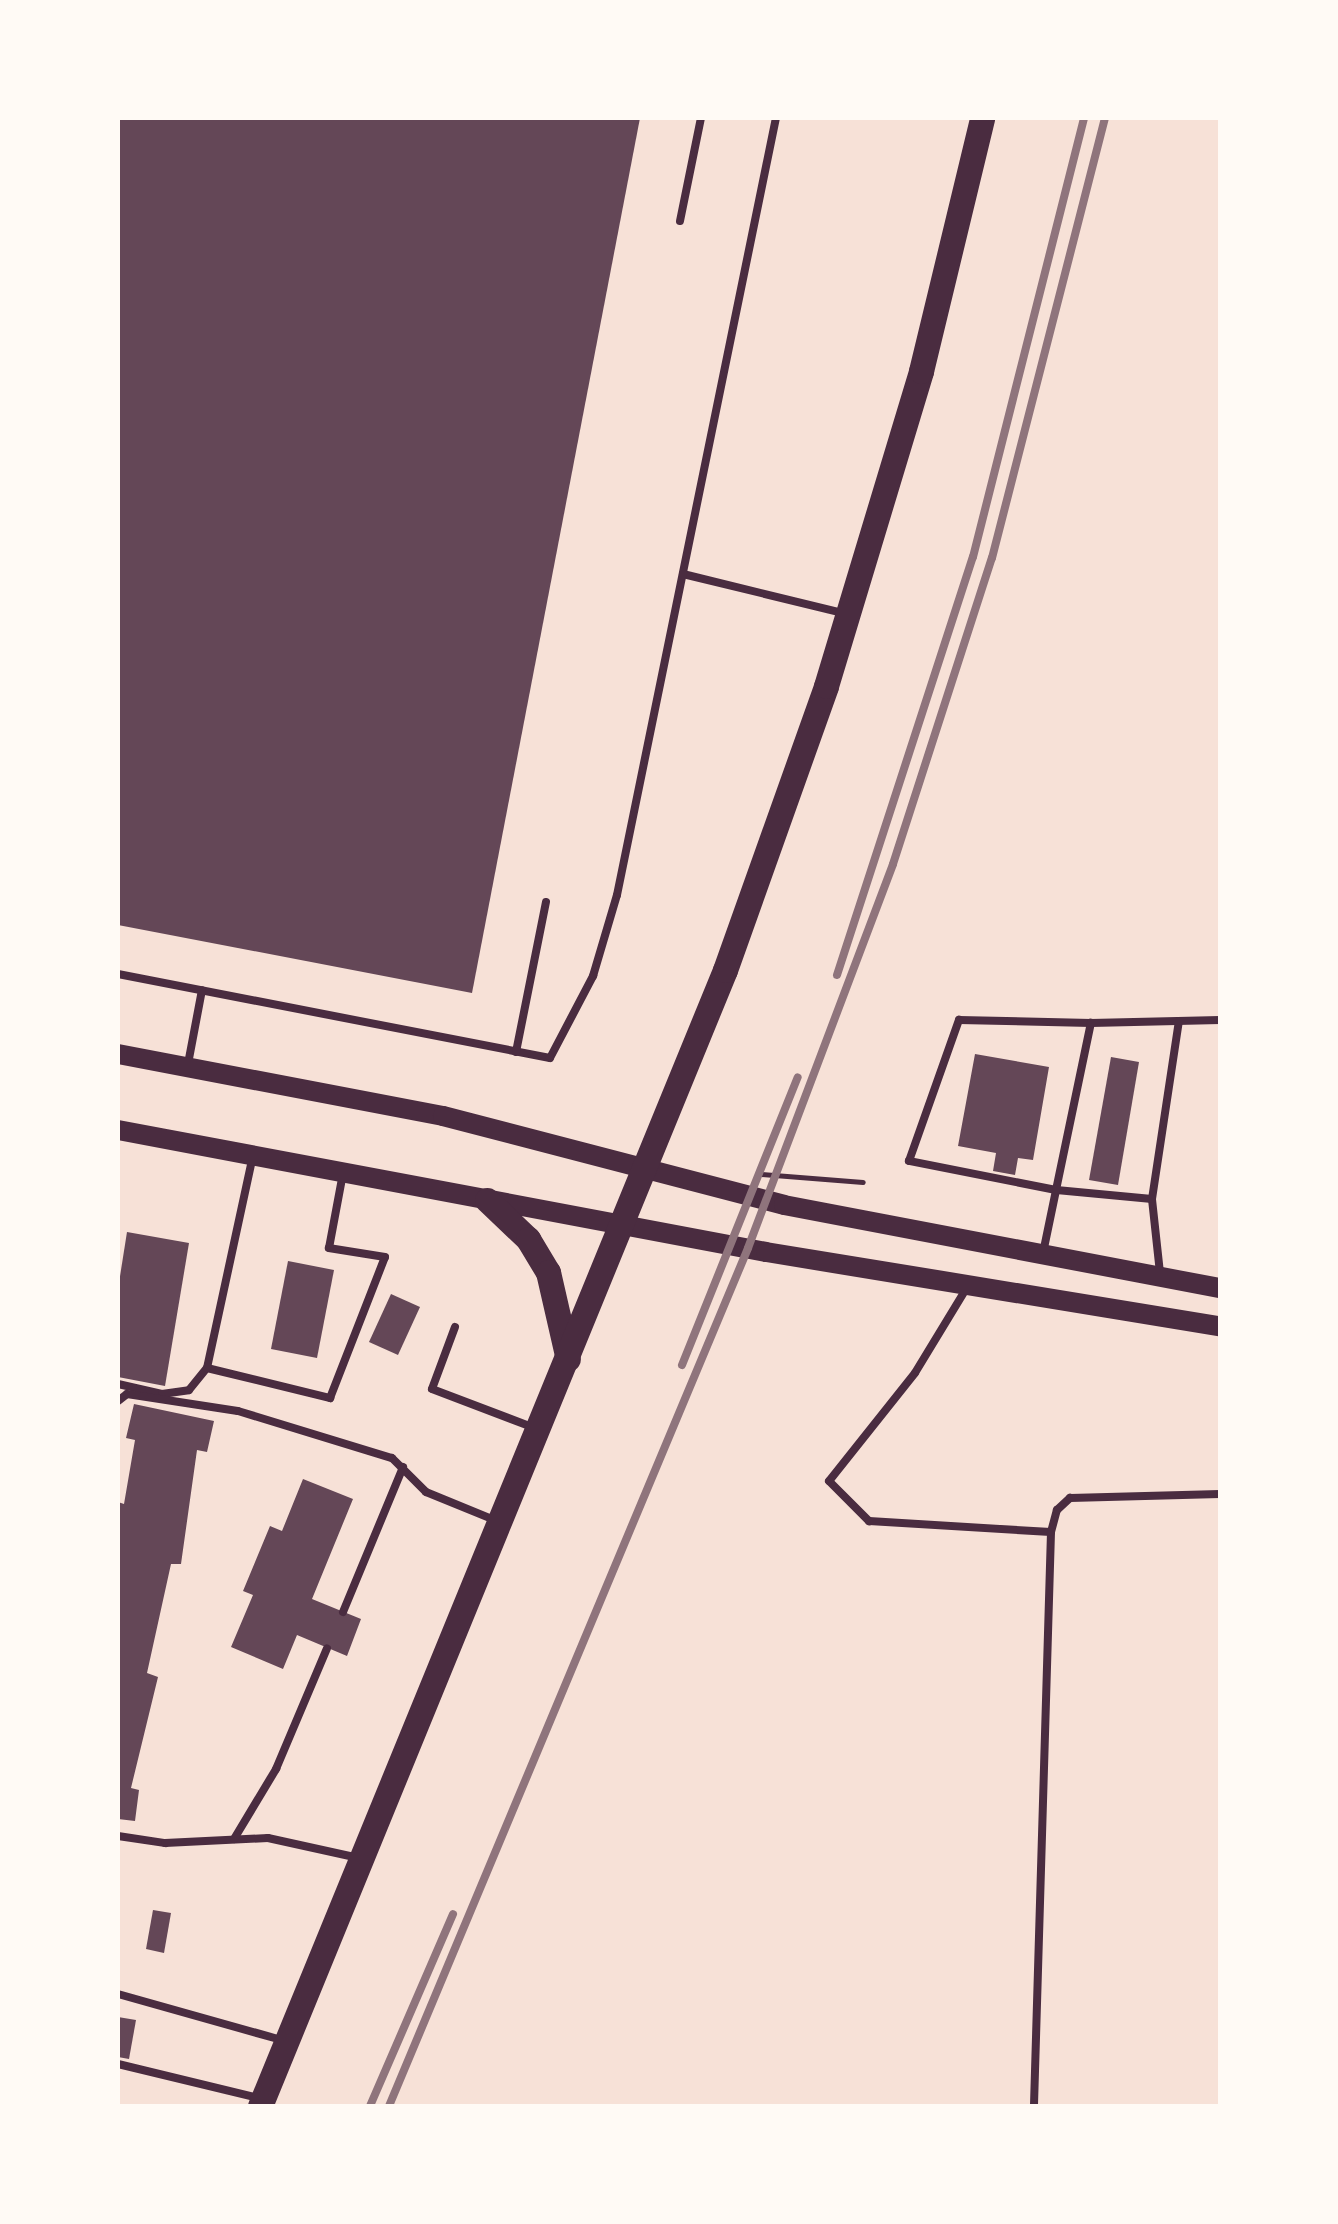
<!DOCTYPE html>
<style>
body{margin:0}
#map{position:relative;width:1338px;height:2224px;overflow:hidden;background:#f7e1d7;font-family:"Fira Sans Condensed",sans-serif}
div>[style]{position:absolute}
.building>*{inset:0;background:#644757}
.path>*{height:5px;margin:-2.5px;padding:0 2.5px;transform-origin:2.5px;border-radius:2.5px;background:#4a2c40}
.service>*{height:8px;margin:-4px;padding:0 4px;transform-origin:4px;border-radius:4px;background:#4a2c40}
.secondary>*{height:20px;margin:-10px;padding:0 10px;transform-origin:10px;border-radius:10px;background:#4a2c40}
.primary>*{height:25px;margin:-12.5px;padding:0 12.5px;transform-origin:12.5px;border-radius:12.5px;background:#4a2c40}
.rail>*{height:8px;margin:-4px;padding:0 4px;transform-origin:4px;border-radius:4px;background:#8f747c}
span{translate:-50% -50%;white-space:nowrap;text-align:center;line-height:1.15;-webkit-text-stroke:9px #fffaf5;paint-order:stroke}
.frame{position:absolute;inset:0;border:120px solid #fffaf5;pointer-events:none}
</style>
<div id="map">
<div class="building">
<i style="clip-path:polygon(118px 118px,640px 118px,472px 993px,118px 925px)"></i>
<i style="clip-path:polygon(975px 1054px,1049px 1067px,1033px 1160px,1018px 1158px,1015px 1175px,993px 1171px,996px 1153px,958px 1146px)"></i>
<i style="clip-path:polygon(1111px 1057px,1139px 1062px,1118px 1185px,1089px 1180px)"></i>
<i style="clip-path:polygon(127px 1232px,189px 1243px,165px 1386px,118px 1377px,118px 1289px)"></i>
<i style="clip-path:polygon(288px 1261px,334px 1270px,317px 1358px,271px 1349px)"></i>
<i style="clip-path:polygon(391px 1294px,420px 1307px,398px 1355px,369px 1342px)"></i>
<i style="clip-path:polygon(134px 1404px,214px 1421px,207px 1452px,197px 1450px,181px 1564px,171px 1564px,147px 1673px,158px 1677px,131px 1788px,139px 1790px,135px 1821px,118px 1819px,118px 1502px,124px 1504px,135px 1440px,126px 1438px)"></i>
<i style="clip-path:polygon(303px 1479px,353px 1499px,312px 1599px,361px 1619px,347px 1656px,297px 1635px,283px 1669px,231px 1647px,253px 1595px,243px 1591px,270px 1526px,282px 1531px)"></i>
<i style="clip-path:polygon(153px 1910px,171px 1913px,164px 1953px,146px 1949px)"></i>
<i style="clip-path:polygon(118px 2017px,136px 2020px,129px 2059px,118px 2057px)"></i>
</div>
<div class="path">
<i style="left:761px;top:1174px;width:102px;rotate:4.5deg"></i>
</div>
<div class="service">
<i style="left:680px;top:221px;width:105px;rotate:-78.5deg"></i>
<i style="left:683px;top:574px;width:165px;rotate:13.7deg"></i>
<i style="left:118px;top:974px;width:440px;rotate:11deg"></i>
<i style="left:550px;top:1058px;width:93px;rotate:-62.3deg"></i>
<i style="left:593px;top:976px;width:84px;rotate:-73.5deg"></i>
<i style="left:617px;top:895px;width:793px;rotate:-78.44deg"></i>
<i style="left:516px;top:1052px;width:153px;rotate:-78.7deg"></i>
<i style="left:188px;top:1064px;width:75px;rotate:-79.3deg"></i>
<i style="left:1152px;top:1199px;width:180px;rotate:-81.4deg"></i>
<i style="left:1043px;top:1253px;width:64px;rotate:-78.3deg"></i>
<i style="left:1056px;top:1190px;width:150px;rotate:-168.8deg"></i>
<i style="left:909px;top:1161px;width:150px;rotate:-70.5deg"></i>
<i style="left:959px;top:1020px;width:132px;rotate:1.3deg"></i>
<i style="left:1160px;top:1273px;width:74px;rotate:-96.2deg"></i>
<i style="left:1152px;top:1199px;width:96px;rotate:-174.6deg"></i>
<i style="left:1056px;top:1190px;width:171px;rotate:-78.2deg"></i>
<i style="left:1091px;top:1023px;width:129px;rotate:-1.3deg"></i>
<i style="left:966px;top:1289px;width:98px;rotate:121.3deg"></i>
<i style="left:915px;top:1373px;width:138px;rotate:128.5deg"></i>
<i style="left:829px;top:1481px;width:57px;rotate:45deg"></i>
<i style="left:869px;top:1521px;width:182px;rotate:3.5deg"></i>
<i style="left:1051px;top:1532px;width:574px;rotate:91.7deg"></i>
<i style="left:455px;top:1327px;width:66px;rotate:110.4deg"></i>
<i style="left:432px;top:1389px;width:107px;rotate:20.8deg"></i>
<i style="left:207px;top:1368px;width:127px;rotate:13.7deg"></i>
<i style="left:330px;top:1398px;width:151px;rotate:-68.7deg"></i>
<i style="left:385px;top:1257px;width:57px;rotate:-170.9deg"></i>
<i style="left:329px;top:1248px;width:76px;rotate:-79.4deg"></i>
<i style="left:118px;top:1384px;width:45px;rotate:12.8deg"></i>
<i style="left:162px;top:1394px;width:27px;rotate:-8deg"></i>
<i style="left:189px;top:1390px;width:28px;rotate:-51deg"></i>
<i style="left:207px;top:1368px;width:213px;rotate:-77.8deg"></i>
<i style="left:118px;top:1401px;width:11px;rotate:-38deg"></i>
<i style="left:127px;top:1394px;width:112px;rotate:8.7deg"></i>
<i style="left:238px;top:1411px;width:161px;rotate:17deg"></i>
<i style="left:392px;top:1458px;width:48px;rotate:45deg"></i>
<i style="left:426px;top:1492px;width:77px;rotate:22.2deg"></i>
<i style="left:1051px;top:1532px;width:23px;rotate:-75deg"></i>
<i style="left:1057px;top:1510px;width:18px;rotate:-43deg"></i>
<i style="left:1070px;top:1498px;width:150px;rotate:-1.5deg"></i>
<i style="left:343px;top:1612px;width:157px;rotate:-67.5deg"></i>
<i style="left:118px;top:1836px;width:48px;rotate:8.5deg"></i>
<i style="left:165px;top:1843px;width:103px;rotate:-2.8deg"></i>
<i style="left:268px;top:1838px;width:93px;rotate:12.4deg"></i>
<i style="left:234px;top:1839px;width:82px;rotate:-59deg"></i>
<i style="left:276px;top:1769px;width:131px;rotate:-67.1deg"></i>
<i style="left:118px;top:1994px;width:170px;rotate:15.7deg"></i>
<i style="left:118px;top:2064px;width:145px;rotate:13.6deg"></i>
</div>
<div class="secondary">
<i style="left:118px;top:1054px;width:331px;rotate:10.8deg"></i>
<i style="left:443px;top:1116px;width:352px;rotate:14.6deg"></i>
<i style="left:784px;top:1205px;width:444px;rotate:10.8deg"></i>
<i style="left:118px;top:1130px;width:659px;rotate:10.66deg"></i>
<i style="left:766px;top:1252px;width:460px;rotate:9.3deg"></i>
</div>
<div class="primary">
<i style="left:487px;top:1200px;width:57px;rotate:43.6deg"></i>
<i style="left:528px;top:1239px;width:39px;rotate:59deg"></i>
<i style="left:548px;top:1272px;width:89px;rotate:77.1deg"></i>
<i style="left:260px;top:2106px;width:1227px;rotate:-67.74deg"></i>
<i style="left:725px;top:970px;width:301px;rotate:-70.4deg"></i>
<i style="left:826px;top:686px;width:329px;rotate:-73.2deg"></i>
<i style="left:921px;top:371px;width:260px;rotate:-76.4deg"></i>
</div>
<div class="rail">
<i style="left:837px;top:975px;width:440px;rotate:-72deg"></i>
<i style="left:973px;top:557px;width:453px;rotate:-75.8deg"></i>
<i style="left:682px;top:1365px;width:310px;rotate:-68.1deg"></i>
<i style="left:370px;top:2106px;width:209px;rotate:-66.6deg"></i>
<i style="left:389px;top:2106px;width:930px;rotate:-67.29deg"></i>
<i style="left:748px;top:1248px;width:410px;rotate:-69.3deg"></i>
<i style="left:893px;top:864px;width:322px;rotate:-72.1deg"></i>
<i style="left:992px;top:558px;width:454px;rotate:-75.6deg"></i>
</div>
<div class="frame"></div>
</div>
